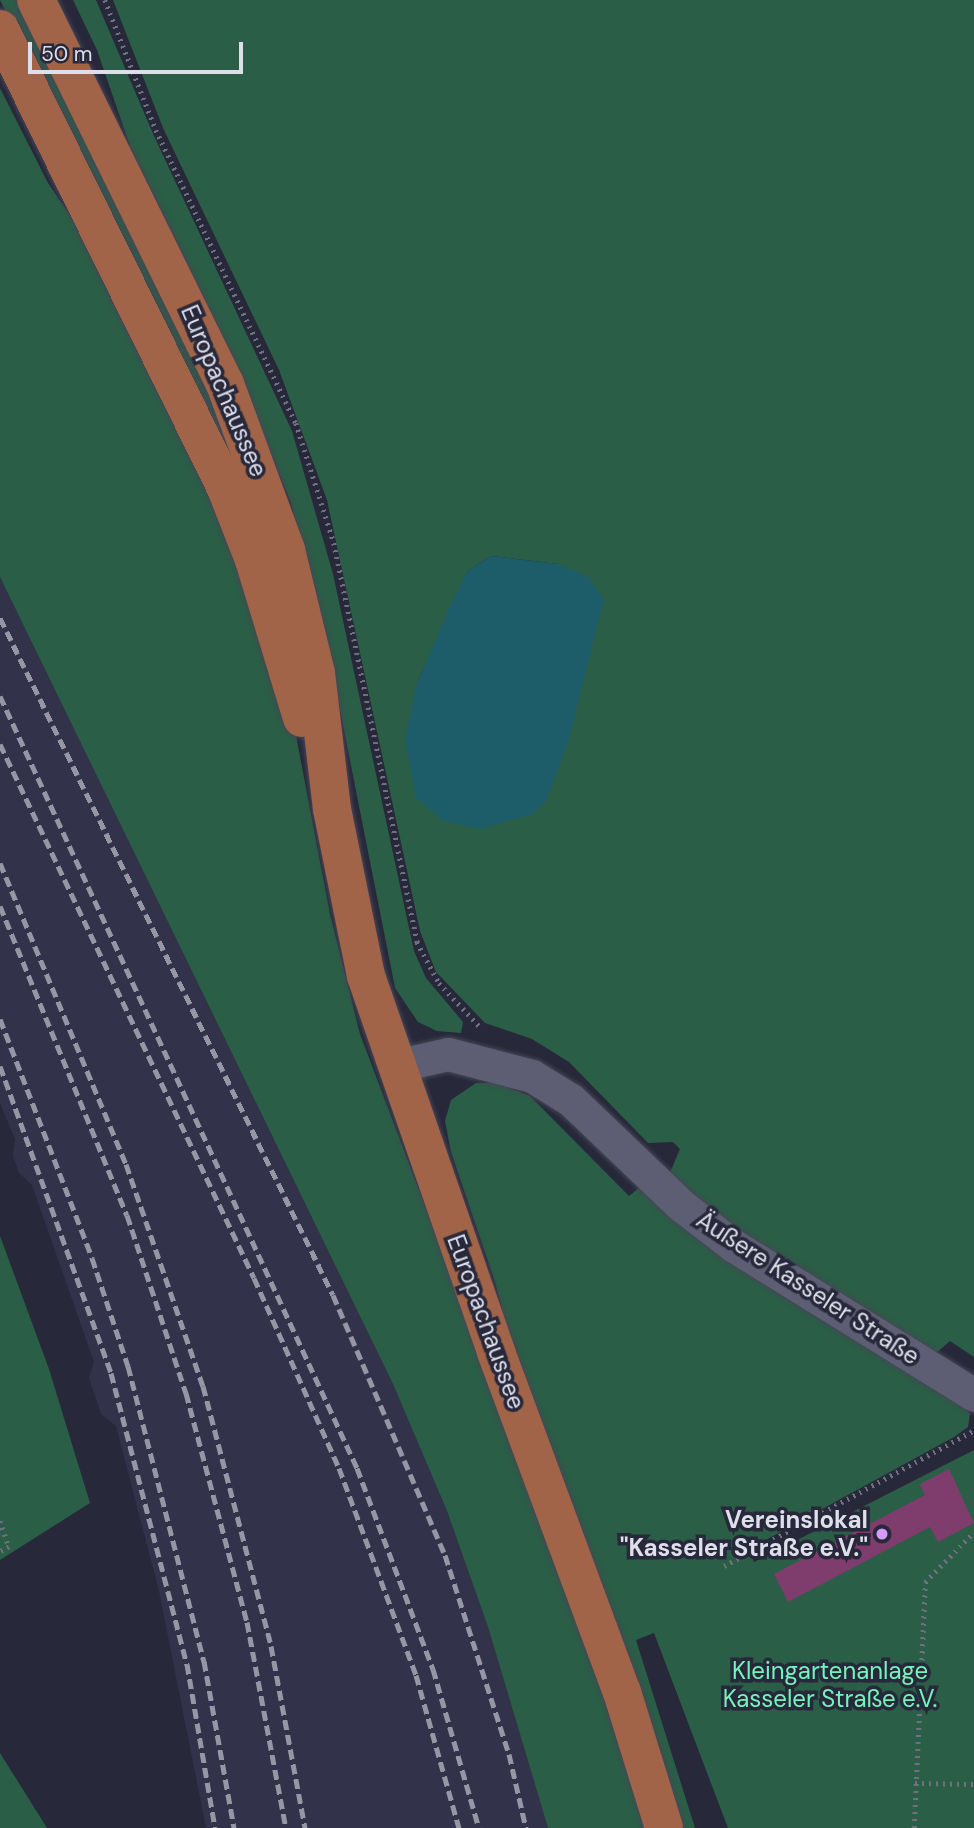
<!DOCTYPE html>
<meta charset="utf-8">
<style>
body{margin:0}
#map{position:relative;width:974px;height:1828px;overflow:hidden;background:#27283a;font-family:"DM Sans",sans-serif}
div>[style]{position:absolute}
.built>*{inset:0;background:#32334b}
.green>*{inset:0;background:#2b5e47}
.water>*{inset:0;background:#1c5d69}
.building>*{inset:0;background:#7f3d6d}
.path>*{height:4.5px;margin-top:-2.25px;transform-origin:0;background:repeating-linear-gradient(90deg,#707180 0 2px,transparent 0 7px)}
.roads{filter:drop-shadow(0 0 2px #464655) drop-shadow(0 0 2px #464655)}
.minor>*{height:33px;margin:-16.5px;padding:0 16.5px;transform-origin:16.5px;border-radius:16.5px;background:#5d5e73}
.major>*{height:38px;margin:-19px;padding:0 19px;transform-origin:19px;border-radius:19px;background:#a16448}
.rail>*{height:5px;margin-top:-2.5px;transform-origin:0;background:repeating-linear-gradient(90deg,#9697a5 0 10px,transparent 0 15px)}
.dots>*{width:19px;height:19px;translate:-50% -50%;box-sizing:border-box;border:4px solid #27283a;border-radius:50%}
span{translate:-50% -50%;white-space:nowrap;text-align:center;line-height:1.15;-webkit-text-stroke:7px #27283a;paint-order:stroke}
.street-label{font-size:24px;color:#dedfeb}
.poi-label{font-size:24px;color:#dedfeb;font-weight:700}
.right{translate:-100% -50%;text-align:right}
.park-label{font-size:24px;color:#74f4bb}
.scale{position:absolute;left:28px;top:42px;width:215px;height:32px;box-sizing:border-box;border:4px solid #dedfeb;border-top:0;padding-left:9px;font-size:21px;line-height:24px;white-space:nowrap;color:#dedfeb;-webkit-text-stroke:5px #27283a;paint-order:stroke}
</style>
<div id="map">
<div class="built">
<i style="clip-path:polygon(0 577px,393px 1384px,447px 1511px,488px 1627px,548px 1828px,206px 1828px,159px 1591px,116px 1426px,101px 1414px,89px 1378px,94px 1362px,32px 1185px,19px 1173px,13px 1156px,15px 1139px,0 1103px)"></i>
</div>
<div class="green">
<i style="clip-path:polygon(0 0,20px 0,192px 353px,231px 443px,231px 470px)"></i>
<i style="clip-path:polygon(73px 0,96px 0,154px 136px,292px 431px,333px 574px,414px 951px,426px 978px,463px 1022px,461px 1033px,437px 1031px,418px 1022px,395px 988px,326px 639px,291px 503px,231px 353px,131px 149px,97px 50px)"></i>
<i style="clip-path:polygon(evenodd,113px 0,974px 0,974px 1357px,950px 1341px,934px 1355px,808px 1285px,669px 1175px,680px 1149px,673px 1142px,648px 1143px,569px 1062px,532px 1039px,485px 1023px,436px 972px,420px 931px,327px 500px,279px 370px,163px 128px,113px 0,491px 556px,558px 564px,417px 683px,468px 571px,491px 556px)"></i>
<i style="clip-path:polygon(0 88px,48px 183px,99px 258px,173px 396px,293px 720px,330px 914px,360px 1034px,568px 1585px,648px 1828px,548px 1828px,488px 1627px,447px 1511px,393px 1384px,0 577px)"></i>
<i style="clip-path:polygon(476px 1083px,496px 1083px,530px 1096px,629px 1196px,640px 1187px,962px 1404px,970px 1414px,968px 1427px,954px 1437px,749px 1549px,754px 1562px,974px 1450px,974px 1828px,728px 1828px,654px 1633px,636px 1640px,695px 1828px,679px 1828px,512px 1348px,495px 1282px,451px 1152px,445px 1121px,451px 1100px)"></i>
<i style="clip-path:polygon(0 1236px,49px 1369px,90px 1503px,0 1560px)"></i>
<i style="clip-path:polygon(0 1753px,47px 1828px,0 1828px)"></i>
</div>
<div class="water">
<i style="clip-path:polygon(491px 556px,558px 564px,588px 577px,604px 599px,569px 739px,546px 801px,532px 814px,481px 829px,443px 821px,416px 798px,405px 739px,417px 683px,451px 604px,468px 571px)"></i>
</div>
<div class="building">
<i style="clip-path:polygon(949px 1469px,974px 1523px,938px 1542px,930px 1527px,788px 1602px,774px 1574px,925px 1495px,920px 1484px)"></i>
</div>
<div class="path">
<i style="left:105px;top:0;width:140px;rotate:68.6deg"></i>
<i style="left:156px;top:130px;width:325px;rotate:64.5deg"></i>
<i style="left:296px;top:423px;width:126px;rotate:72.4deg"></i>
<i style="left:334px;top:543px;width:408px;rotate:78.2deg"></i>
<i style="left:417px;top:942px;width:47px;rotate:61.8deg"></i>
<i style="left:439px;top:983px;width:63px;rotate:46.9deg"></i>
<i style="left:0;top:1521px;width:28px;rotate:71deg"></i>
<i style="left:9px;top:1547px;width:10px;rotate:151deg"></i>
<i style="left:724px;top:1566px;width:285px;rotate:-28.5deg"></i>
<i style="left:915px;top:1783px;width:59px;rotate:1deg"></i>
<i style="left:914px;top:1828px;width:246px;rotate:-87.4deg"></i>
<i style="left:925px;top:1582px;width:70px;rotate:-45.6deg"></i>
</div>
<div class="roads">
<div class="minor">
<i style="left:395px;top:1066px;width:54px;rotate:-12.8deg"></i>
<i style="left:448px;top:1054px;width:87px;rotate:14.7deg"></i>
<i style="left:532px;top:1076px;width:46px;rotate:31.6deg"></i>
<i style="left:571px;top:1100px;width:153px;rotate:43.7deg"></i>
<i style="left:682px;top:1206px;width:66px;rotate:37.6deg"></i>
<i style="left:734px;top:1246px;width:282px;rotate:31.8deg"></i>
</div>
<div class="major">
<i style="left:36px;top:0;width:428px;rotate:63.8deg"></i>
<i style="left:225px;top:384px;width:177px;rotate:69.8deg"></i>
<i style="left:286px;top:550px;width:127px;rotate:76.3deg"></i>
<i style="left:316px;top:673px;width:137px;rotate:83.3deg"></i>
<i style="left:332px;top:809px;width:170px;rotate:78.5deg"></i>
<i style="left:366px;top:976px;width:398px;rotate:70.9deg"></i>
<i style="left:496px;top:1352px;width:363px;rotate:69.7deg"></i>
<i style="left:622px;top:1692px;width:142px;rotate:72.8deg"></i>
<i style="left:0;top:29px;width:512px;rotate:63.79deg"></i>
<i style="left:226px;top:488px;width:77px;rotate:68.7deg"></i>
<i style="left:254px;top:560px;width:165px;rotate:73.1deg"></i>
</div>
</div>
<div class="rail">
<i style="left:0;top:618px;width:754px;rotate:63.81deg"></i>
<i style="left:333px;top:1295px;width:283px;rotate:66.7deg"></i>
<i style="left:445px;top:1555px;width:209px;rotate:72.2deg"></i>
<i style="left:509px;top:1754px;width:76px;rotate:77.1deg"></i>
<i style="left:0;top:696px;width:851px;rotate:65.18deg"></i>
<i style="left:357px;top:1468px;width:215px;rotate:69.3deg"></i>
<i style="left:433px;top:1669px;width:166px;rotate:73.9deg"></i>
<i style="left:0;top:744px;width:591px;rotate:64.56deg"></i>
<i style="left:254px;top:1278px;width:208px;rotate:65.9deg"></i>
<i style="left:339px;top:1468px;width:221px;rotate:69.6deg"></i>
<i style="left:416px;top:1675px;width:159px;rotate:74.3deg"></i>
<i style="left:0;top:863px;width:326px;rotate:67.3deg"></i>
<i style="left:126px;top:1164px;width:235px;rotate:70.9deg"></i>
<i style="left:203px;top:1386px;width:269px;rotate:75.3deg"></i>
<i style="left:271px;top:1646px;width:185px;rotate:79.4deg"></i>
<i style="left:0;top:906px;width:334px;rotate:67.7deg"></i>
<i style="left:127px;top:1215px;width:188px;rotate:71.7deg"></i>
<i style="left:186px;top:1393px;width:237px;rotate:75.1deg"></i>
<i style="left:247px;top:1622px;width:210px;rotate:79.3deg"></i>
<i style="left:0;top:1019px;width:256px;rotate:68.9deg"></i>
<i style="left:92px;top:1258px;width:114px;rotate:71.6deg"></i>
<i style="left:128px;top:1366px;width:305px;rotate:75.6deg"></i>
<i style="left:204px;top:1661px;width:170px;rotate:79.8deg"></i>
<i style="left:0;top:1066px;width:326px;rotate:70.1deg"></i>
<i style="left:111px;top:1373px;width:301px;rotate:75.4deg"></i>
<i style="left:187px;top:1664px;width:166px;rotate:80.3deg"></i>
</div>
<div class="dots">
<i style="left:882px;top:1534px;background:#d69bfa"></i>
</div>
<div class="street-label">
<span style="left:224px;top:391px;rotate:67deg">Europachaussee</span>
<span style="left:808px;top:1288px;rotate:33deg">Äußere Kasseler Straße</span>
<span style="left:486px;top:1322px;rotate:70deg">Europachaussee</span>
</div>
<div class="poi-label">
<span class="right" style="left:868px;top:1534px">Vereinslokal<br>"Kasseler Straße e.V."</span>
</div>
<div class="park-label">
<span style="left:830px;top:1685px">Kleingartenanlage<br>Kasseler Straße e.V.</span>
</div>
<div class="scale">50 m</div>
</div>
